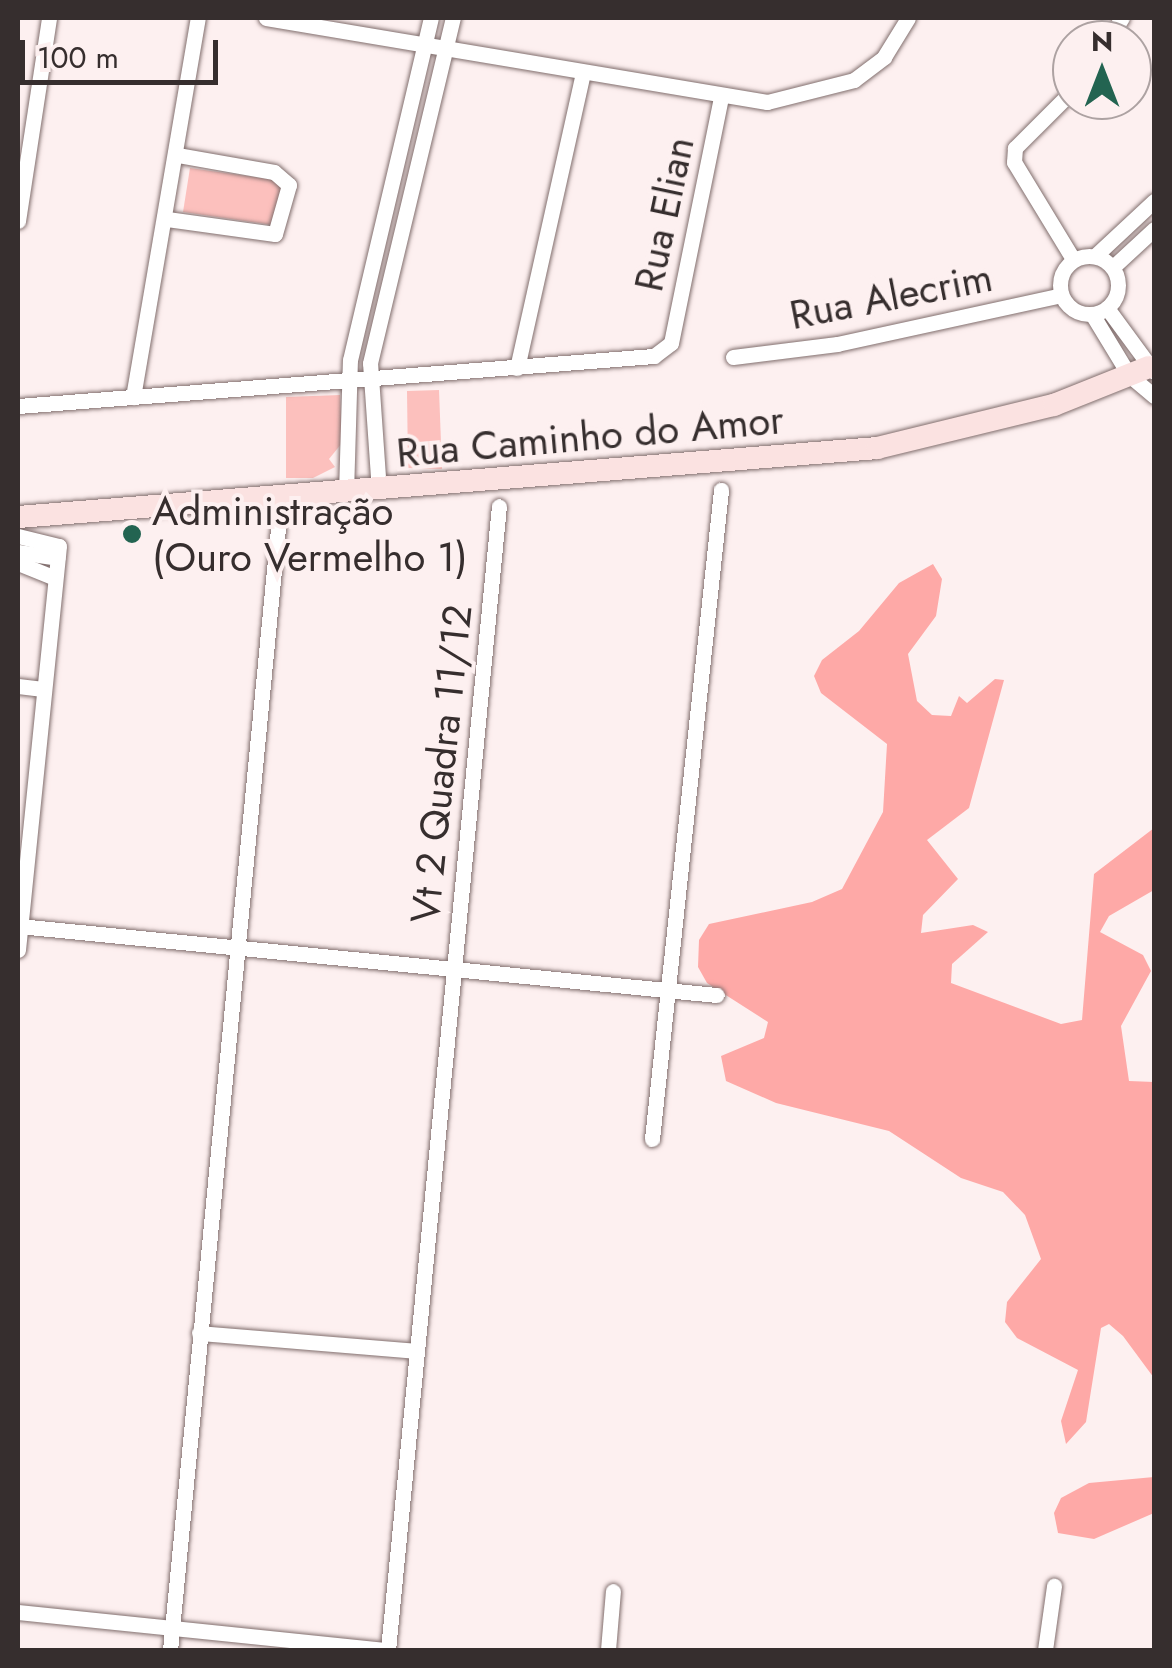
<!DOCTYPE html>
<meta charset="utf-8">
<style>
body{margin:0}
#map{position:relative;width:1172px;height:1668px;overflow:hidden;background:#fdf0f0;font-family:Jost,sans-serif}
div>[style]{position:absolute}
.green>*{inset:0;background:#fcc0bd}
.forest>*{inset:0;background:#fea9a7}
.roads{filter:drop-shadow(0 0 2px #816e6d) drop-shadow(0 0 2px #816e6d)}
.street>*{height:15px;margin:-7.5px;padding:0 7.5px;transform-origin:7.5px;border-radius:7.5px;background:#fff}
.street>.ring{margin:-7.5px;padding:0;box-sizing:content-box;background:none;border:15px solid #fff;border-radius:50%}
.secondary>*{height:22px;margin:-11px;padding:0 11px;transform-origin:11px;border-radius:11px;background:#fbe2e1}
.dots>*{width:28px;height:28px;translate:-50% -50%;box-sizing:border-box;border:5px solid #fdf0f0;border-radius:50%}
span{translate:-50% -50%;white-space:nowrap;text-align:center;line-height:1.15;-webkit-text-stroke:8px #fdf0f0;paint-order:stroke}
.street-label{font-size:40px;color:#362e2e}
.poi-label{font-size:40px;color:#362e2e}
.left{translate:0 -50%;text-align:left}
.frame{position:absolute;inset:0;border:20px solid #362e2e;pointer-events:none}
.north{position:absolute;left:1052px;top:20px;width:100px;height:100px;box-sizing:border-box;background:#fdf0f0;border:2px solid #ada2a2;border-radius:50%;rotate:0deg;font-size:28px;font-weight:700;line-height:40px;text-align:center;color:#362e2e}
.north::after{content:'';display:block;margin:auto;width:35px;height:45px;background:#236451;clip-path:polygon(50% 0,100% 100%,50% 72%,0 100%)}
.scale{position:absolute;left:20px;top:40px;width:198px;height:45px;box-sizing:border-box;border:5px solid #362e2e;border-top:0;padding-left:12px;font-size:30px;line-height:35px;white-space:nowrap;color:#362e2e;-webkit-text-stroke:8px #fdf0f0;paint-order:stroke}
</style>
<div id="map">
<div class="green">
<i style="clip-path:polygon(190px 168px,283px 181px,279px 226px,183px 212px)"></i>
<i style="clip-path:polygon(439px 390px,442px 469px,408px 468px,407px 391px)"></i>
<i style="clip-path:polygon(340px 395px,342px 443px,329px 459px,335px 467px,313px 478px,286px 478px,286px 397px)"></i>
</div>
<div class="forest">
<i style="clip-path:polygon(933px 564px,942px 579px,936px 616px,908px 654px,917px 701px,932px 715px,951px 716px,959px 696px,967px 703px,995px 679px,1004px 680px,969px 808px,927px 840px,958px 879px,923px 915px,921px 933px,973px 925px,988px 932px,952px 964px,951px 983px,1061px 1024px,1082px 1020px,1094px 874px,1154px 828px,1154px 890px,1109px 916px,1100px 932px,1143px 955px,1151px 971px,1121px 1026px,1129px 1081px,1154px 1082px,1154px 1378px,1123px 1336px,1109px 1324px,1101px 1328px,1086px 1422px,1066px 1444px,1061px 1421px,1078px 1370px,1017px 1338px,1005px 1322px,1007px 1302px,1041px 1259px,1025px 1215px,1003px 1192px,961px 1178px,889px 1131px,776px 1103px,726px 1081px,721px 1056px,764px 1038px,768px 1022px,707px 983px,698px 967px,699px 940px,709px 924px,812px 902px,842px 889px,883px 812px,887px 744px,821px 693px,814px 676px,822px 660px,859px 631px,899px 583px)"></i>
<i style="clip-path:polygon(1154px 1477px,1154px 1513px,1094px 1539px,1058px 1533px,1054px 1513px,1061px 1498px,1089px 1483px)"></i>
</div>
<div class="roads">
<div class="street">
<i style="left:266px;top:18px;width:508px;rotate:9.52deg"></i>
<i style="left:767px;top:102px;width:90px;rotate:-14.2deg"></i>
<i style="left:854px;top:80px;width:38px;rotate:-37deg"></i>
<i style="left:884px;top:57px;width:46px;rotate:-58.4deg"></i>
<i style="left:1108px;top:40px;width:26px;rotate:-58deg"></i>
<i style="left:1072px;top:91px;width:81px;rotate:135deg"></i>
<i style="left:1015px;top:148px;width:14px;rotate:94deg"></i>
<i style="left:1014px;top:162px;width:114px;rotate:58.7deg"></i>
<i style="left:167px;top:219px;width:109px;rotate:7.9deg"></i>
<i style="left:275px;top:234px;width:51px;rotate:-74.1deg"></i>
<i style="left:289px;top:185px;width:20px;rotate:-139deg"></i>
<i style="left:274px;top:172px;width:97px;rotate:-170deg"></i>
<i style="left:18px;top:221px;width:205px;rotate:-81.3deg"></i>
<i style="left:1096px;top:255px;width:79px;rotate:-43deg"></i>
<i class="ring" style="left:1060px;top:256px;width:43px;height:43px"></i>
<i style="left:1113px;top:267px;width:56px;rotate:-42.8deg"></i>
<i style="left:1107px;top:308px;width:79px;rotate:53.7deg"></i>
<i style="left:1092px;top:314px;width:71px;rotate:58.8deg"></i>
<i style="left:1129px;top:375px;width:33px;rotate:40deg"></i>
<i style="left:733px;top:357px;width:105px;rotate:-7.1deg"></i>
<i style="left:837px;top:344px;width:229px;rotate:-12.3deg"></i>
<i style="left:517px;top:368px;width:302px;rotate:-77.4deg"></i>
<i style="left:133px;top:397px;width:385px;rotate:-80.3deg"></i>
<i style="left:18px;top:406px;width:638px;rotate:-4.5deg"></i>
<i style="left:654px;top:356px;width:21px;rotate:-37deg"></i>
<i style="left:671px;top:343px;width:250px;rotate:-78.5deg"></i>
<i style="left:379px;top:491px;width:128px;rotate:-94deg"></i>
<i style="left:370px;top:363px;width:355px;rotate:-76.5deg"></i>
<i style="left:346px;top:493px;width:133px;rotate:-88.3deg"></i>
<i style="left:350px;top:360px;width:351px;rotate:-76.7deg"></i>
<i style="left:18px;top:536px;width:42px;rotate:13.7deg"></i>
<i style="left:59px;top:546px;width:406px;rotate:95.8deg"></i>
<i style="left:18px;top:552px;width:40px;rotate:8.5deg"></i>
<i style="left:18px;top:563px;width:40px;rotate:22deg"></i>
<i style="left:18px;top:686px;width:23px;rotate:7deg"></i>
<i style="left:19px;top:926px;width:701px;rotate:5.65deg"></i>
<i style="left:652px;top:1139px;width:653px;rotate:-83.93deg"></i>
<i style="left:199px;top:1333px;width:218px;rotate:4.7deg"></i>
<i style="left:18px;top:1612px;width:371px;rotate:5.9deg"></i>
<i style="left:170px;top:1650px;width:1127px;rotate:-84.5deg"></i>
<i style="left:388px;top:1650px;width:1149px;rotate:-84.46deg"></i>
<i style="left:608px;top:1650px;width:59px;rotate:-85.2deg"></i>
<i style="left:1045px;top:1650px;width:65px;rotate:-82deg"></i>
</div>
<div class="secondary">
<i style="left:18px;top:517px;width:862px;rotate:-4.59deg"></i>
<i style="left:877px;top:448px;width:182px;rotate:-13.7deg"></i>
<i style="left:1054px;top:405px;width:102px;rotate:-21.8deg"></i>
</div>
</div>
<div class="dots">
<i style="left:132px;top:534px;background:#236451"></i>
</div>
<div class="street-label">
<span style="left:664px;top:214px;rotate:-78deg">Rua Elian</span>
<span style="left:891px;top:296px;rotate:-11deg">Rua Alecrim</span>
<span style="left:590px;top:436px;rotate:-5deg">Rua Caminho do Amor</span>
<span style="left:441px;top:764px;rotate:-84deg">Vt 2 Quadra 11/12</span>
</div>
<div class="poi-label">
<span class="left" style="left:152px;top:534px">Administração<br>(Ouro Vermelho 1)</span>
</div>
<div class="frame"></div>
<div class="north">N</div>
<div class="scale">100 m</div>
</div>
